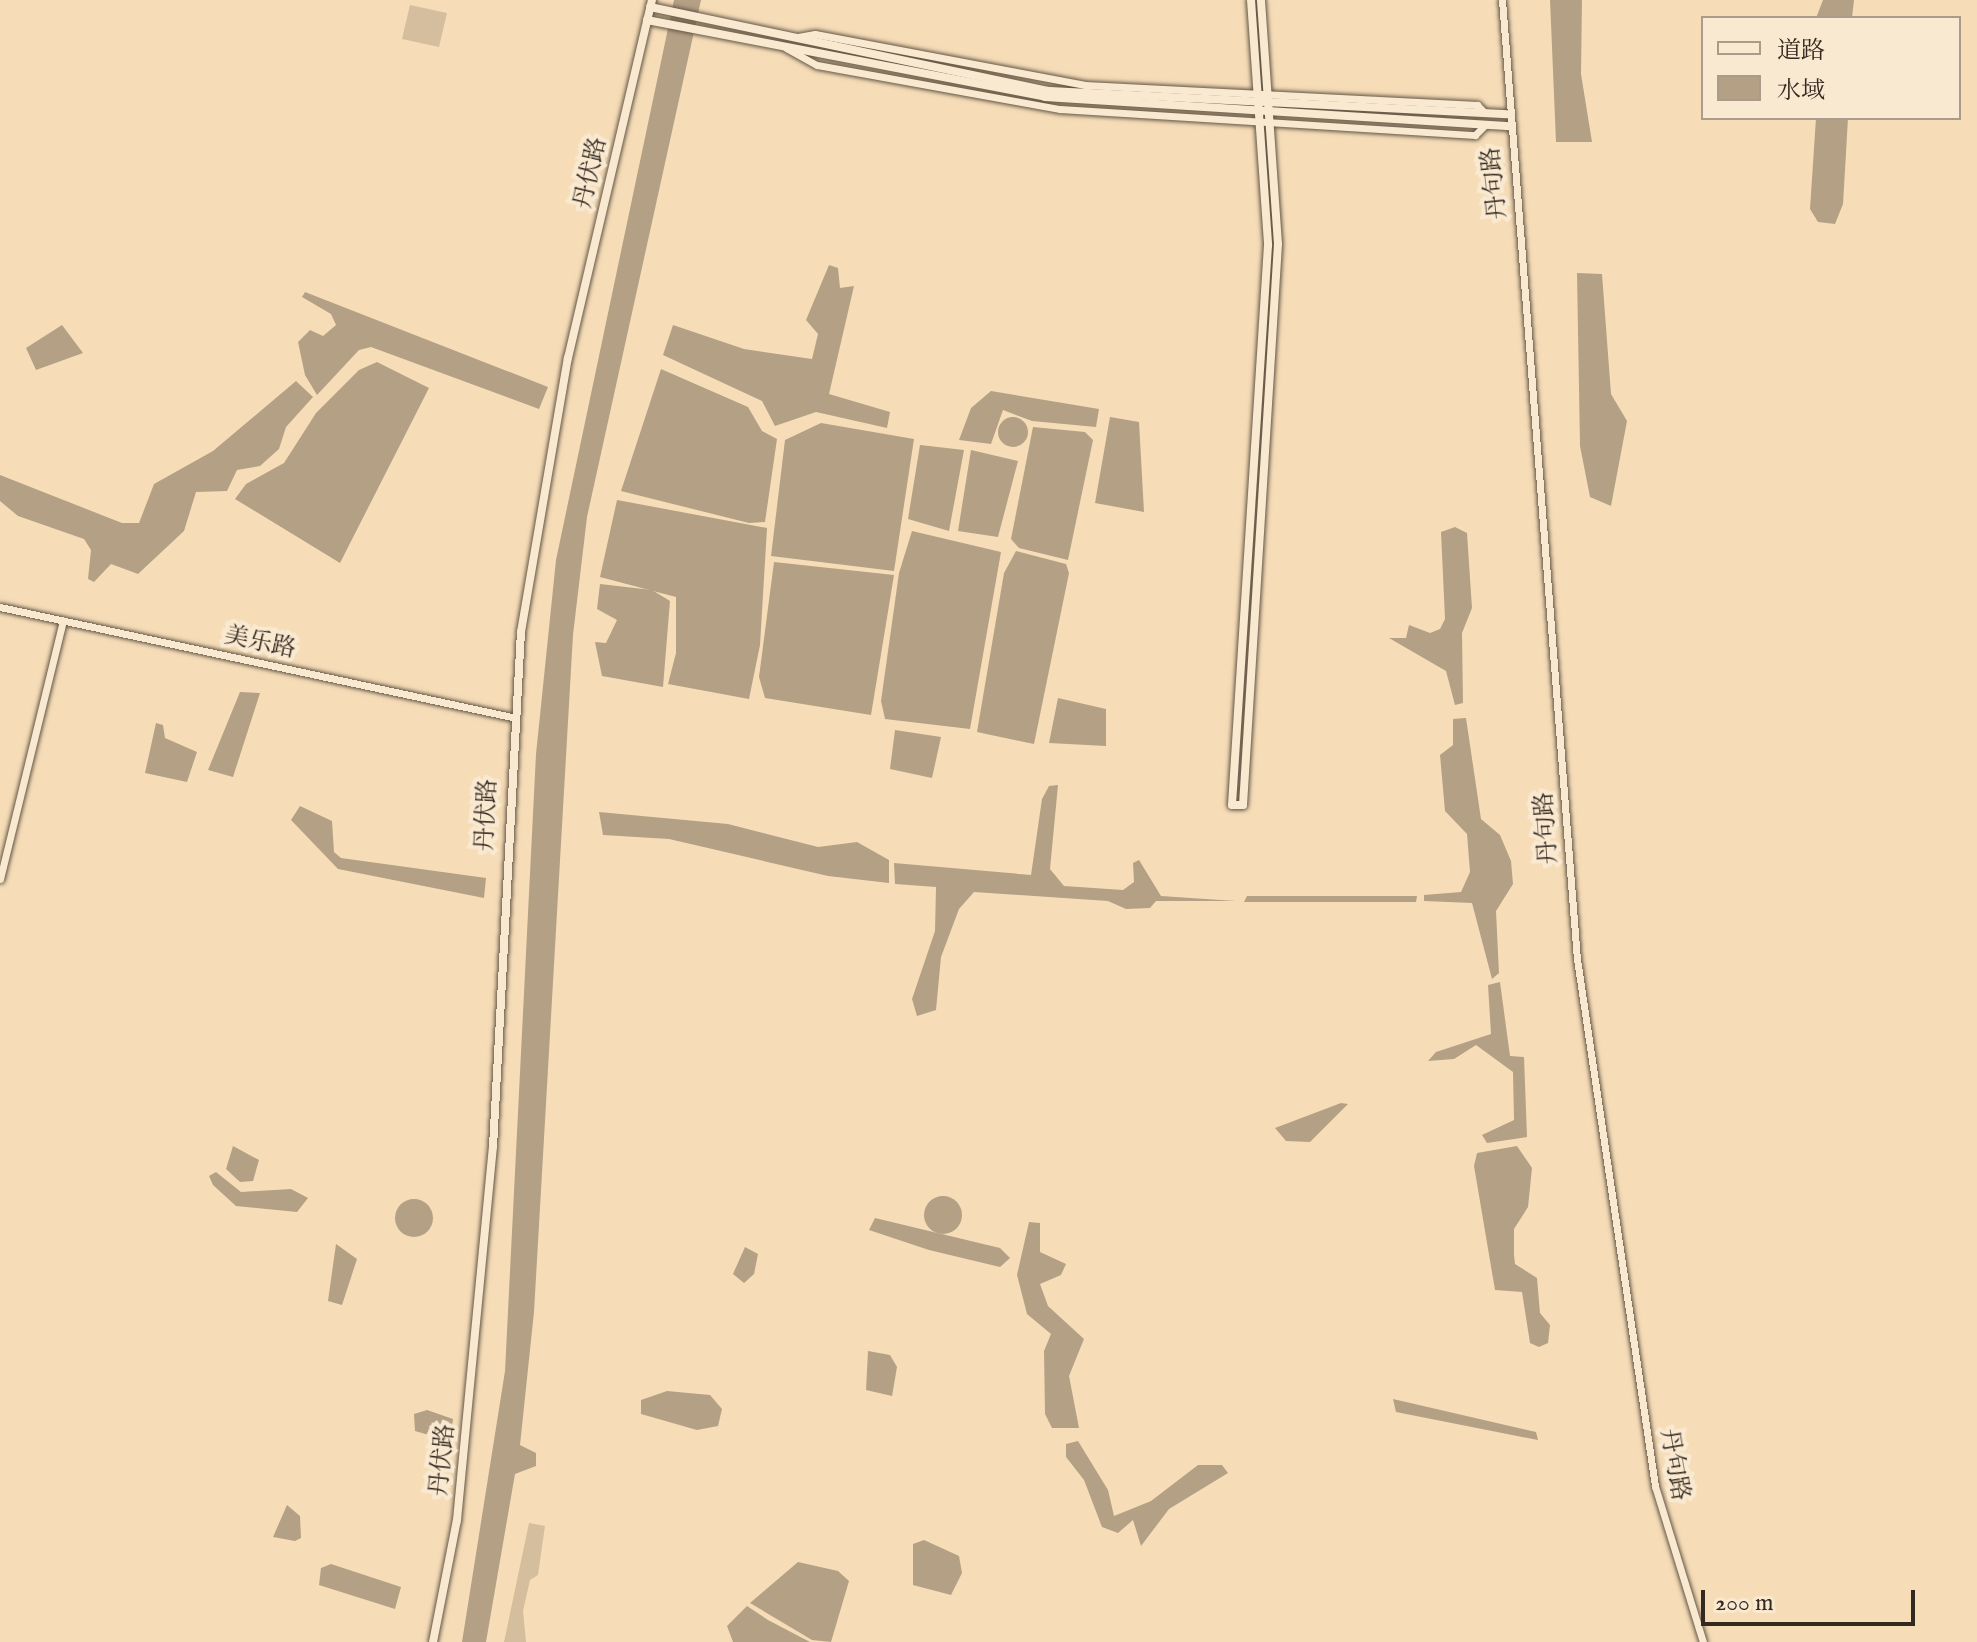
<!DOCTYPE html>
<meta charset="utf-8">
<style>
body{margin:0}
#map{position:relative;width:1977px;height:1642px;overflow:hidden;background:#f6ddb8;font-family:"IM FELL English","Noto Serif SC",serif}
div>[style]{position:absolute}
.green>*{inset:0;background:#d5be9e}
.water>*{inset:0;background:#b4a084}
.round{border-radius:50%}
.roads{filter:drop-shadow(0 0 2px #645645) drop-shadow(0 0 2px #645645)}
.tertiary>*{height:7px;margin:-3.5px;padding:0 3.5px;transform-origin:3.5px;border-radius:3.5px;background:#f9e9d1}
.secondary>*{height:8px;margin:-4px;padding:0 4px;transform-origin:4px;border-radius:4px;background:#f9e9d1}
span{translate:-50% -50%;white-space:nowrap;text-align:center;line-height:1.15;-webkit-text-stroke:8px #f9e9d1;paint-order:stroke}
.street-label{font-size:24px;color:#34291f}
.legend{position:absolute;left:1701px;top:16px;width:260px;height:104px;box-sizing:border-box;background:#f9e9d1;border:2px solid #aa9c8a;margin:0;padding:10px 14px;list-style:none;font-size:24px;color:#34291f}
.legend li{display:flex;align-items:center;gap:16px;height:40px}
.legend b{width:40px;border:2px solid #aa9c8a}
.scale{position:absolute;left:1701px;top:1590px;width:214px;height:36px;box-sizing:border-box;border:4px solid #34291f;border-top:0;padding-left:10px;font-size:24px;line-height:28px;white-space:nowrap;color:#34291f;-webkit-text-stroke:6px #f9e9d1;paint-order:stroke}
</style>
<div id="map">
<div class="green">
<i style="clip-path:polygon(410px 5px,447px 13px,439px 47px,402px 39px)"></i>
<i style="clip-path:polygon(529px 1523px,545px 1526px,538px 1575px,530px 1580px,523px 1611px,526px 1642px,504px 1642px)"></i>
</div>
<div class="water">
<i style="clip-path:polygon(674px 0,701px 0,587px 517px,573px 635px,534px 1312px,520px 1445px,536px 1453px,536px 1466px,515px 1474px,486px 1642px,462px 1642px,505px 1371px,536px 754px,556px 560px)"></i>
<i style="clip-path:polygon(1550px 0,1582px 0,1581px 74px,1592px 142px,1556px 142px)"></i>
<i style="clip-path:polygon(1823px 0,1854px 0,1852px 18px,1816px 18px)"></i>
<i style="clip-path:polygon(1816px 118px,1848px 118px,1843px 204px,1835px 224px,1818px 222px,1810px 209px)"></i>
<i style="clip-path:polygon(829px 265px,838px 268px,840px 288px,854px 286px,829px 394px,890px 412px,887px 428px,816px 412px,775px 426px,762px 401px,663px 355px,673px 325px,744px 349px,812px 359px,818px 334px,806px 320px)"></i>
<i style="clip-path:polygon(1577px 273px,1602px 274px,1611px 394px,1627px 421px,1611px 506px,1590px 497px,1580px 446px)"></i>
<i style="clip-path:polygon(305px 292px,548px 387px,539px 409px,371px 347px,359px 350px,317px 395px,305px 375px,298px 342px,310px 330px,323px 336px,336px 325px,331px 314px,302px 297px)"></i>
<i style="clip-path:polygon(62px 325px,83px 353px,36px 370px,26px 348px)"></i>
<i style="clip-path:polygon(377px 362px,429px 388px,340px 563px,235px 499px,246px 484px,284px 463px,316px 413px,359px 370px)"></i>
<i style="clip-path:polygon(661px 369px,748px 407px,762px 431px,777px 439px,765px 522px,749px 523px,621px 491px)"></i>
<i style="clip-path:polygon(296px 381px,313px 397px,286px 427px,279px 449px,260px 466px,237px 470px,227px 491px,196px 492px,184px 531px,138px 574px,111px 564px,94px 582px,88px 579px,91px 550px,84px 539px,18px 516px,0 501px,0 475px,122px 523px,139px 523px,154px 484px,213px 451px)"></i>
<i style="clip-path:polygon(991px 391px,1099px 409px,1096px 427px,1032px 421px,1003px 410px,991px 444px,959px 440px,971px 408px)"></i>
<i style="clip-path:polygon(1110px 417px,1139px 422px,1144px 512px,1095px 503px)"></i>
<i class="round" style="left:998px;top:417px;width:30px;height:30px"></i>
<i style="clip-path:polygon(821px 423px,914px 439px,894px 571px,771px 556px,785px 440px)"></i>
<i style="clip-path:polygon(1033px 427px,1085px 432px,1093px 440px,1068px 560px,1019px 548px,1011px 539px)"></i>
<i style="clip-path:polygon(920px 445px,964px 450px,949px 531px,908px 519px)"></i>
<i style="clip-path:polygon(971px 450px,1018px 461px,998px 537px,958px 531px)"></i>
<i style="clip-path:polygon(617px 500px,767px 528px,760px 645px,749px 699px,668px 684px,676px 653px,676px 597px,600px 577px)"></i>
<i style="clip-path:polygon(1455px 527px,1467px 533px,1472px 608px,1462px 633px,1463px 703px,1455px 705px,1446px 671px,1389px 638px,1406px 638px,1409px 625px,1430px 633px,1440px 629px,1445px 619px,1441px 532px)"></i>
<i style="clip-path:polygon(912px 531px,1001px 552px,970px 729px,885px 719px,881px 701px,899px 573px)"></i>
<i style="clip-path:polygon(1016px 551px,1066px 564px,1069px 573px,1034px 744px,977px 732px,1004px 573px)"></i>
<i style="clip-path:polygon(774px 562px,894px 575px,871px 715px,765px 698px,759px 677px)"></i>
<i style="clip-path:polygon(600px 584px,652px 590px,670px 601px,663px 687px,602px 676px,595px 642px,606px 643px,617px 620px,597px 609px)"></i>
<i style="clip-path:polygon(240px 692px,260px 693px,233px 777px,208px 770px)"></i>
<i style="clip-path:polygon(1058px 698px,1106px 709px,1106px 746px,1049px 743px)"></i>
<i style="clip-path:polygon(1466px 718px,1481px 819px,1500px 835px,1511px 861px,1513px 884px,1496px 911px,1499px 973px,1492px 979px,1472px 903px,1424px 901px,1424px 895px,1461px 892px,1470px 872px,1467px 834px,1445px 811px,1440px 755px,1453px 745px,1453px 719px)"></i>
<i style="clip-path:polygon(156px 723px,163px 725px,165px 738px,197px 752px,187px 782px,145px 773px)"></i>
<i style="clip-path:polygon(895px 730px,941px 737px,932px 778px,890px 769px)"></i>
<i style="clip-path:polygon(1058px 785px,1050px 869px,1064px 886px,1123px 890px,1134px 882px,1133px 863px,1139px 860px,1161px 896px,1236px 901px,1156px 901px,1150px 908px,1126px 909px,1108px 901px,974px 892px,959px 909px,941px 957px,936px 1010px,917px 1016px,912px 999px,935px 931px,936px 887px,895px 884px,894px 863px,1031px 875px,1042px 799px,1049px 786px)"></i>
<i style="clip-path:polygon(300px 806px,332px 821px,334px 852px,341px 858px,486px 878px,484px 898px,338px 869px,291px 820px)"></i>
<i style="clip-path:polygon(599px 812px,728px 824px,818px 847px,857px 842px,889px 860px,889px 883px,828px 876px,669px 839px,603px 835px)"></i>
<i style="clip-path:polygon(1247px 896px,1417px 896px,1416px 902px,1244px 902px)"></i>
<i style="clip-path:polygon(1500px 982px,1510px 1056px,1524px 1057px,1527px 1137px,1487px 1143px,1482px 1135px,1514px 1120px,1513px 1072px,1476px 1045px,1454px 1059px,1428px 1061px,1436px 1052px,1491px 1034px,1488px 985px)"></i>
<i style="clip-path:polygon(1341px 1103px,1348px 1104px,1310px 1142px,1286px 1141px,1275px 1128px)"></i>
<i style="clip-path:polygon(233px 1146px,259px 1160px,253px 1181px,240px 1182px,226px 1169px)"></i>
<i style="clip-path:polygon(1517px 1146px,1532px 1168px,1528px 1207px,1514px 1229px,1514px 1255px,1515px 1264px,1537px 1278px,1540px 1313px,1550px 1325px,1548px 1343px,1539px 1347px,1530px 1343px,1522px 1292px,1495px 1290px,1474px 1166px,1477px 1153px)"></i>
<i style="clip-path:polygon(216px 1172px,241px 1192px,291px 1189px,308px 1198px,297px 1212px,236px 1206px,213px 1185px,209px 1176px)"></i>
<i class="round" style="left:924px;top:1196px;width:38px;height:38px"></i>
<i class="round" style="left:395px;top:1199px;width:38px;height:38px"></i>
<i style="clip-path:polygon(875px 1218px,1000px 1248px,1010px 1258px,1000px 1267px,929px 1250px,869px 1230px)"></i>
<i style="clip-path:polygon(1029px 1222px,1040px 1223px,1040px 1252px,1066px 1264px,1061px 1275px,1040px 1284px,1048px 1306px,1084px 1339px,1069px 1376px,1079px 1428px,1052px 1428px,1045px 1414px,1044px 1351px,1051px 1334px,1027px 1314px,1017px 1275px)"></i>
<i style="clip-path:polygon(336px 1244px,357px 1259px,342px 1305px,328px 1301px)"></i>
<i style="clip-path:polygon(745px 1247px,758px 1254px,754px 1274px,744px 1283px,733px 1274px)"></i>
<i style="clip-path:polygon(868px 1351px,890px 1355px,897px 1367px,892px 1396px,866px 1390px)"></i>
<i style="clip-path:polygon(667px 1391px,710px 1395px,722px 1409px,718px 1426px,697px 1430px,641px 1414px,641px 1400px)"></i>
<i style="clip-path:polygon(1393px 1399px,1536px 1432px,1538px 1440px,1396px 1412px)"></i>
<i style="clip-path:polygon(427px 1410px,453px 1419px,450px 1441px,415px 1431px,414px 1414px)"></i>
<i style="clip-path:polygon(1078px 1441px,1108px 1490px,1114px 1516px,1151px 1501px,1198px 1465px,1222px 1465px,1228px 1473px,1169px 1509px,1141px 1546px,1133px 1520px,1118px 1533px,1102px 1527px,1084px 1480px,1066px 1457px,1066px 1444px)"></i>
<i style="clip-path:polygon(287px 1505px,300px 1516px,301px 1538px,295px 1541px,273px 1537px)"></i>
<i style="clip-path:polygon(924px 1540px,959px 1556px,962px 1573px,951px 1595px,913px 1585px,913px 1544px)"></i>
<i style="clip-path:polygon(798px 1562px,838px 1571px,849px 1581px,831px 1642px,812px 1640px,750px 1603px)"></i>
<i style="clip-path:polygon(331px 1564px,401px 1587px,395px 1609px,319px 1585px,321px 1568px)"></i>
<i style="clip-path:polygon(747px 1606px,768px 1620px,810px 1642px,733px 1642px,727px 1626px)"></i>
</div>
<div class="roads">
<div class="tertiary">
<i style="left:1502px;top:0;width:962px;rotate:85.53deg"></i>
<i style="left:1577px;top:959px;width:533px;rotate:81.58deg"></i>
<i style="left:1655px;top:1486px;width:163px;rotate:72.9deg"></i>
<i style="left:798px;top:37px;width:17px;rotate:-10deg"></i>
<i style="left:815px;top:34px;width:275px;rotate:10.7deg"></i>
<i style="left:1085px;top:85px;width:393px;rotate:2.9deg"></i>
<i style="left:1477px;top:105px;width:11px;rotate:45deg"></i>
<i style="left:786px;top:48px;width:35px;rotate:29deg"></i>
<i style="left:817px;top:65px;width:247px;rotate:10.3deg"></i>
<i style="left:1060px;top:109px;width:416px;rotate:3.6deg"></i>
<i style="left:1475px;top:135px;width:14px;rotate:-45deg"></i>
<i style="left:0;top:607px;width:524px;rotate:12.13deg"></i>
<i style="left:0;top:879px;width:266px;rotate:-76.3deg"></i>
</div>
<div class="secondary">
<i style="left:1251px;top:0;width:246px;rotate:86deg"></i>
<i style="left:1268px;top:245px;width:561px;rotate:93.68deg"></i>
<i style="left:1232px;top:805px;width:11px"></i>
<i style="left:1243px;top:805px;width:562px;rotate:-86.43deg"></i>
<i style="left:1278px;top:244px;width:245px;rotate:-94deg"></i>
<i style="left:650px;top:7px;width:408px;rotate:11.9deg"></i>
<i style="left:1049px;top:91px;width:460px;rotate:2.9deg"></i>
<i style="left:647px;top:20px;width:405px;rotate:10.9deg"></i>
<i style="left:1045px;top:97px;width:466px;rotate:3.6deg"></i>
<i style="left:433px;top:1642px;width:124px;rotate:-78.9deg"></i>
<i style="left:457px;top:1520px;width:375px;rotate:-84.5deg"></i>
<i style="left:493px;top:1147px;width:516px;rotate:-86.89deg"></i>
<i style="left:521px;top:632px;width:278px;rotate:-80.3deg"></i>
<i style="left:568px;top:358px;width:368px;rotate:-76.8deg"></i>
</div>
</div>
<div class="street-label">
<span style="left:591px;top:173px;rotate:-77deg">丹伏路</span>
<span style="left:1495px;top:183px;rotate:-96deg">丹句路</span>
<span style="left:260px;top:643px;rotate:12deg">美乐路</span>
<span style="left:487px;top:815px;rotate:-87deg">丹伏路</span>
<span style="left:1547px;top:828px;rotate:-94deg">丹句路</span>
<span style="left:443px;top:1460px;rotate:-84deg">丹伏路</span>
<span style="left:1674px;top:1465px;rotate:80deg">丹句路</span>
</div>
<ul class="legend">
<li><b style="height:10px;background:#f9e9d1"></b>道路</li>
<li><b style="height:22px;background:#b4a084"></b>水域</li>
</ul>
<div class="scale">200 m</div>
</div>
